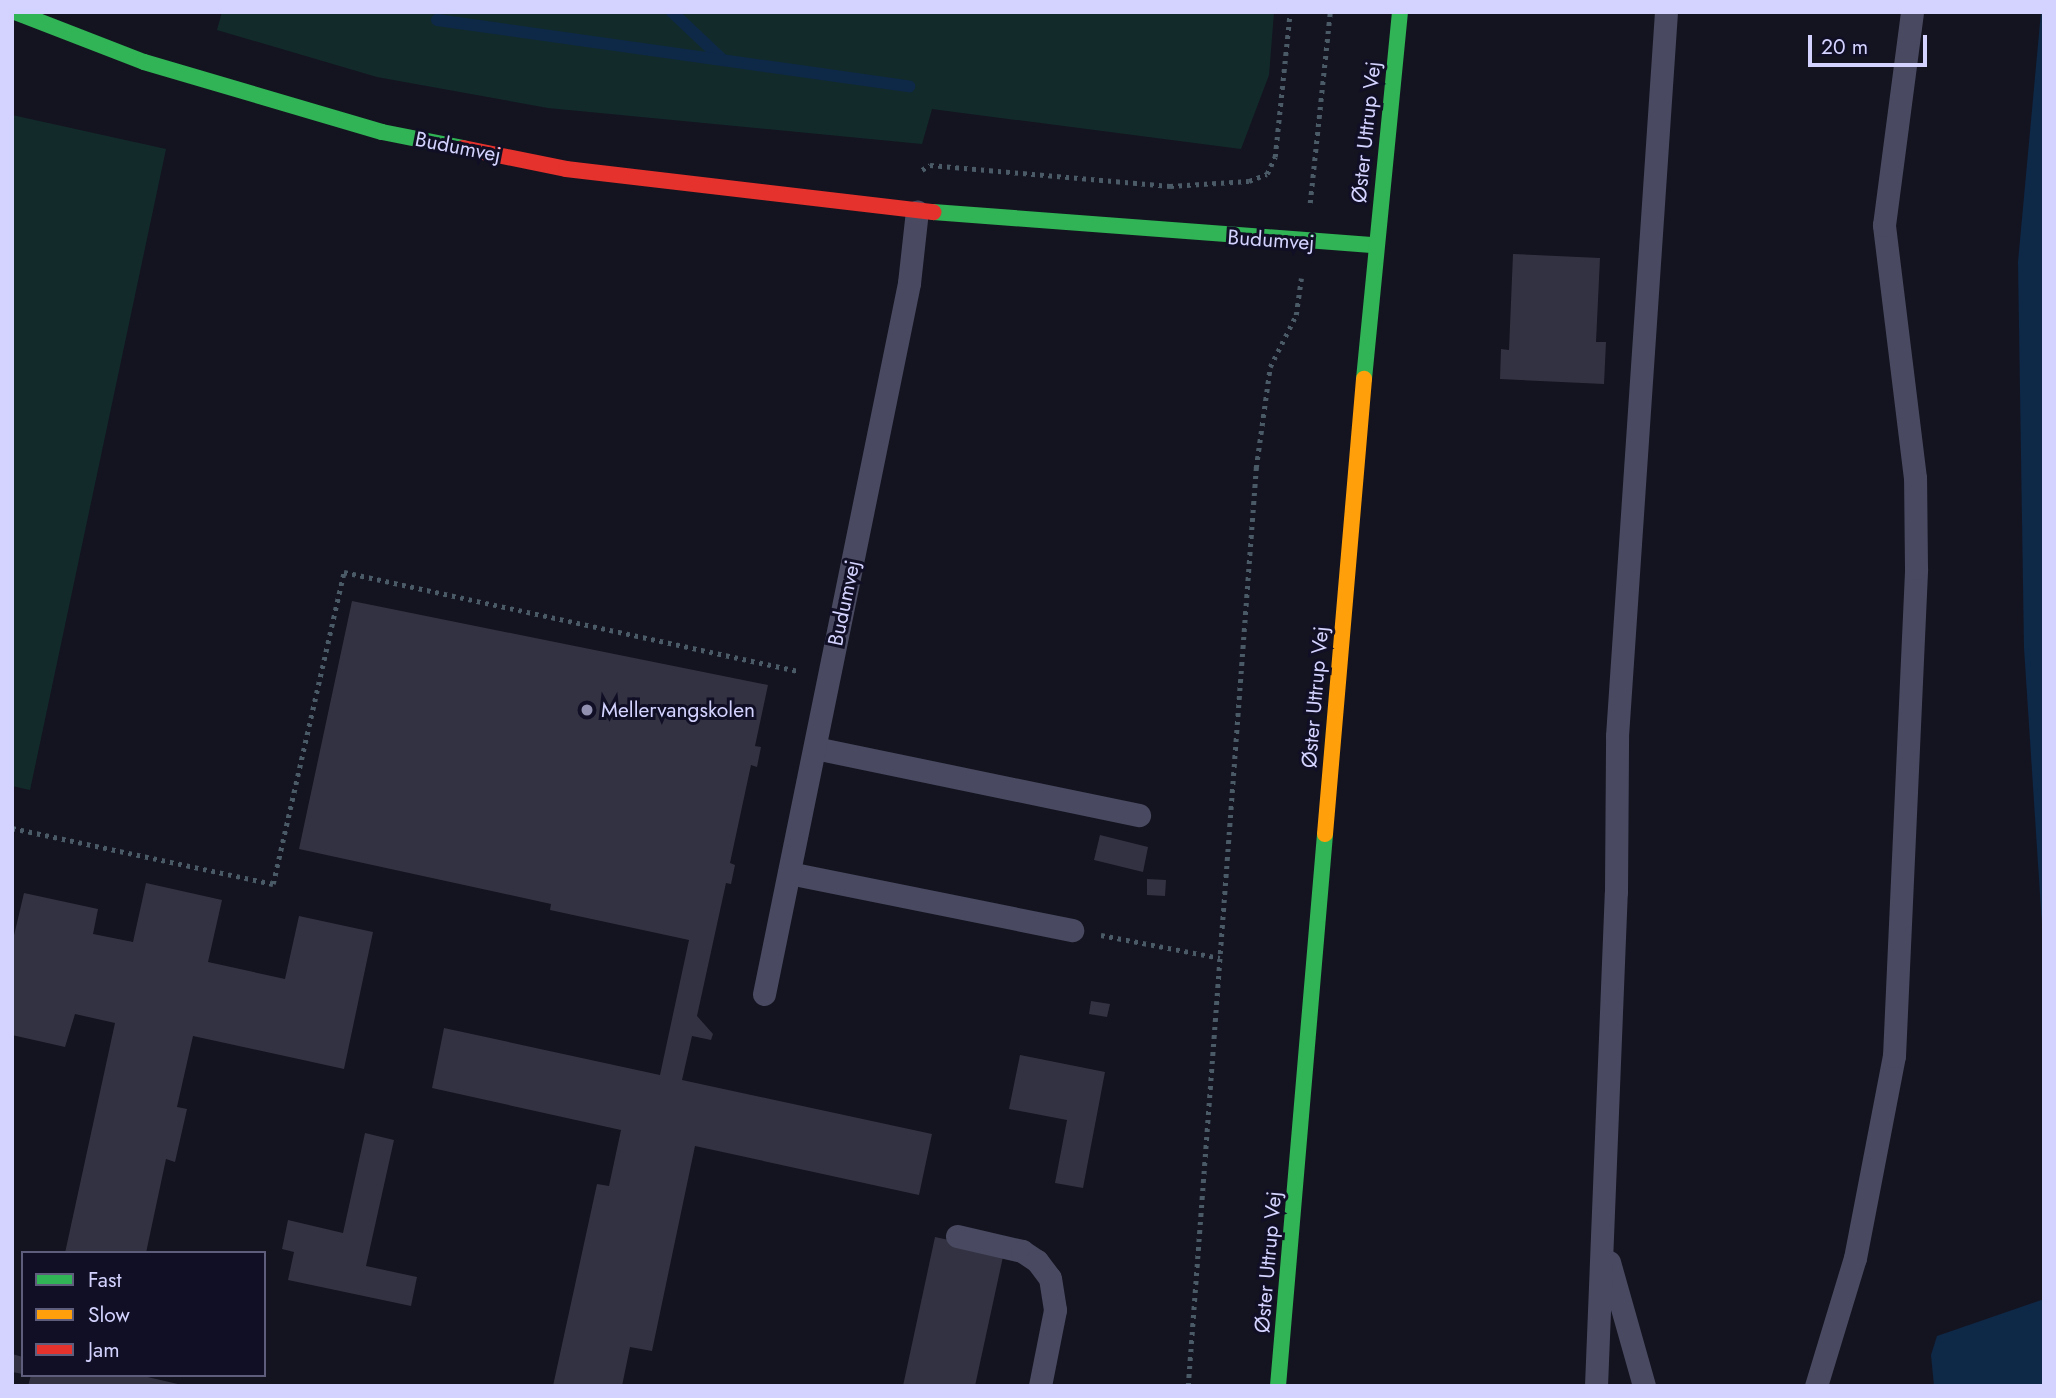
<!DOCTYPE html>
<meta charset="utf-8">
<style>
body{margin:0}
#map{position:relative;width:2056px;height:1398px;overflow:hidden;background:#141420;font-family:Jost,sans-serif}
div>[style]{position:absolute}
.green>*{inset:0;background:#122b2a}
.water>*{inset:0;background:#0e2847}
.stream>*{height:12px;margin:-6px;padding:0 6px;transform-origin:6px;border-radius:6px;background:#0e2847}
.building>*{inset:0;background:#333242}
.path>*{height:4.5px;margin-top:-2.25px;transform-origin:0;background:repeating-linear-gradient(90deg,#4a5b67 0 3.5px,transparent 0 8.5px)}
.lane>*{height:23px;margin:-11.5px;padding:0 11.5px;transform-origin:11.5px;border-radius:11.5px;background:#494a61}
.fast>*{height:16px;margin:-8px;padding:0 8px;transform-origin:8px;border-radius:8px;background:#30b455}
.slow>*{height:16px;margin:-8px;padding:0 8px;transform-origin:8px;border-radius:8px;background:#ff9f0a}
.jam>*{height:16px;margin:-8px;padding:0 8px;transform-origin:8px;border-radius:8px;background:#e5322d}
.dots>*{width:19px;height:19px;translate:-50% -50%;box-sizing:border-box;border:4px solid #100f25;border-radius:50%}
span{translate:-50% -50%;white-space:nowrap;text-align:center;line-height:1.15;-webkit-text-stroke:6px #100f25;paint-order:stroke}
.street-label{font-size:21px;color:#d4d3ff}
.poi-label{font-size:21px;color:#d4d3ff}
.left{translate:0 -50%;text-align:left}
.frame{position:absolute;inset:0;border:14px solid #d4d3ff;pointer-events:none}
.legend{position:absolute;left:21px;top:1251px;width:245px;height:126px;box-sizing:border-box;background:#100f25;border:2px solid #5e5d7c;margin:0;padding:9px 12px;list-style:none;font-size:21px;color:#d4d3ff}
.legend li{display:flex;align-items:center;gap:14px;height:35px}
.legend b{width:35px;border:2px solid #5e5d7c}
.scale{position:absolute;left:1808px;top:35px;width:119px;height:32px;box-sizing:border-box;border:4px solid #d4d3ff;border-top:0;padding-left:9px;font-size:21px;line-height:24px;white-space:nowrap;color:#d4d3ff;-webkit-text-stroke:5px #100f25;paint-order:stroke}
</style>
<div id="map">
<div class="green">
<i style="clip-path:polygon(222px 12px,1274px 12px,1269px 75px,1241px 149px,932px 109px,922px 144px,548px 108px,377px 77px,217px 30px)"></i>
<i style="clip-path:polygon(12px 115px,166px 149px,30px 790px,12px 786px)"></i>
</div>
<div class="water">
<i style="clip-path:polygon(2041px 12px,2044px 12px,2044px 956px,2024px 648px,2018px 262px)"></i>
<i style="clip-path:polygon(2044px 1299px,2044px 1386px,1934px 1386px,1931px 1355px,1937px 1336px)"></i>
</div>
<div class="stream">
<i style="left:672px;top:12px;width:70px;rotate:43.3deg"></i>
<i style="left:437px;top:20px;width:477px;rotate:8deg"></i>
</div>
<div class="building">
<i style="clip-path:polygon(1513px 254px,1600px 258px,1596px 342px,1606px 342px,1604px 384px,1500px 379px,1501px 349px,1509px 350px)"></i>
<i style="clip-path:polygon(352px 601px,768px 685px,755px 746px,761px 747px,757px 767px,751px 765px,730px 863px,735px 865px,731px 884px,726px 883px,697px 1016px,713px 1034px,711px 1040px,692px 1036px,682px 1080px,932px 1134px,919px 1195px,695px 1146px,652px 1351px,630px 1347px,622px 1386px,553px 1386px,597px 1184px,609px 1186px,621px 1130px,432px 1088px,444px 1028px,660px 1075px,689px 940px,550px 910px,551px 904px,299px 849px)"></i>
<i style="clip-path:polygon(1100px 835px,1148px 847px,1143px 872px,1094px 860px)"></i>
<i style="clip-path:polygon(1147px 879px,1166px 880px,1165px 896px,1147px 895px)"></i>
<i style="clip-path:polygon(146px 883px,222px 900px,208px 962px,285px 979px,299px 916px,373px 932px,344px 1069px,193px 1036px,177px 1107px,187px 1109px,175px 1162px,166px 1159px,146px 1253px,65px 1253px,115px 1023px,75px 1014px,65px 1047px,12px 1035px,12px 944px,24px 893px,98px 909px,93px 934px,133px 942px)"></i>
<i style="clip-path:polygon(1091px 1001px,1110px 1004px,1107px 1017px,1089px 1014px)"></i>
<i style="clip-path:polygon(1020px 1055px,1105px 1072px,1083px 1188px,1055px 1183px,1067px 1120px,1009px 1109px)"></i>
<i style="clip-path:polygon(365px 1133px,394px 1140px,366px 1266px,417px 1277px,411px 1306px,288px 1280px,294px 1252px,282px 1249px,288px 1220px,343px 1233px)"></i>
<i style="clip-path:polygon(935px 1237px,1004px 1252px,975px 1386px,903px 1386px)"></i>
<i style="clip-path:polygon(12px 1354px,23px 1357px,23px 1374px,12px 1372px)"></i>
<i style="clip-path:polygon(31px 1375px,139px 1375px,182px 1385px,28px 1386px)"></i>
</div>
<div class="path">
<i style="left:922px;top:170px;width:9px;rotate:-32deg"></i>
<i style="left:930px;top:165px;width:241px;rotate:5deg"></i>
<i style="left:1170px;top:186px;width:79px;rotate:-3.6deg"></i>
<i style="left:1249px;top:181px;width:19px;rotate:-21deg"></i>
<i style="left:1267px;top:174px;width:19px;rotate:-65deg"></i>
<i style="left:1275px;top:157px;width:146px;rotate:-84.1deg"></i>
<i style="left:1310px;top:203px;width:192px;rotate:-84deg"></i>
<i style="left:12px;top:828px;width:267px;rotate:12.1deg"></i>
<i style="left:273px;top:884px;width:320px;rotate:-77.2deg"></i>
<i style="left:344px;top:572px;width:466px;rotate:12.3deg"></i>
<i style="left:1101px;top:935px;width:121px;rotate:10.9deg"></i>
<i style="left:1188px;top:1386px;width:921px;rotate:-85.76deg"></i>
<i style="left:1256px;top:468px;width:102px;rotate:-82.1deg"></i>
<i style="left:1270px;top:367px;width:58px;rotate:-63.4deg"></i>
<i style="left:1296px;top:315px;width:37px;rotate:-82deg"></i>
</div>
<div class="lane">
<i style="left:815px;top:748px;width:331px;rotate:11.7deg"></i>
<i style="left:789px;top:873px;width:289px;rotate:11.4deg"></i>
<i style="left:764px;top:994px;width:726px;rotate:-78.47deg"></i>
<i style="left:909px;top:283px;width:72px;rotate:-83.7deg"></i>
<i style="left:957px;top:1236px;width:67px;rotate:13deg"></i>
<i style="left:1022px;top:1251px;width:18px;rotate:34deg"></i>
<i style="left:1037px;top:1261px;width:21px;rotate:53deg"></i>
<i style="left:1050px;top:1278px;width:32px;rotate:81deg"></i>
<i style="left:1055px;top:1310px;width:77px;rotate:101.2deg"></i>
<i style="left:1609px;top:1262px;width:129px;rotate:74.2deg"></i>
<i style="left:1596px;top:1386px;width:494px;rotate:-87.7deg"></i>
<i style="left:1616px;top:892px;width:156px;rotate:-89.6deg"></i>
<i style="left:1617px;top:736px;width:726px;rotate:-86.13deg"></i>
<i style="left:1816px;top:1386px;width:134px;rotate:-73.1deg"></i>
<i style="left:1855px;top:1258px;width:206px;rotate:-79.1deg"></i>
<i style="left:1894px;top:1056px;width:488px;rotate:-87.4deg"></i>
<i style="left:1916px;top:568px;width:90px;rotate:-90.6deg"></i>
<i style="left:1915px;top:478px;width:255px;rotate:-97deg"></i>
<i style="left:1884px;top:225px;width:215px;rotate:-82.5deg"></i>
</div>
<div class="fast">
<i style="left:15px;top:12px;width:138px;rotate:21.2deg"></i>
<i style="left:144px;top:62px;width:248px;rotate:16.4deg"></i>
<i style="left:382px;top:132px;width:83px;rotate:11.2deg"></i>
<i style="left:933px;top:212px;width:443px;rotate:4.3deg"></i>
<i style="left:1364px;top:379px;width:369px;rotate:-84.4deg"></i>
<i style="left:1278px;top:1386px;width:554px;rotate:-85.13deg"></i>
</div>
<div class="slow">
<i style="left:1325px;top:834px;width:457px;rotate:-85.1deg"></i>
</div>
<div class="jam">
<i style="left:463px;top:148px;width:105px;rotate:11.5deg"></i>
<i style="left:566px;top:169px;width:370px;rotate:6.7deg"></i>
</div>
<div class="dots">
<i style="left:587px;top:710px;background:#9190b1"></i>
</div>
<div class="street-label">
<span style="left:1366px;top:132px;rotate:-84deg">Øster Uttrup Vej</span>
<span style="left:458px;top:147px;rotate:11deg">Budumvej</span>
<span style="left:1271px;top:240px;rotate:4deg">Budumvej</span>
<span style="left:844px;top:603px;rotate:-78deg">Budumvej</span>
<span style="left:1315px;top:697px;rotate:-85deg">Øster Uttrup Vej</span>
<span style="left:1268px;top:1262px;rotate:-85deg">Øster Uttrup Vej</span>
</div>
<div class="poi-label">
<span class="left" style="left:601px;top:710px">Mellervangskolen</span>
</div>
<div class="frame"></div>
<ul class="legend">
<li><b style="height:9px;background:#30b455"></b>Fast</li>
<li><b style="height:9px;background:#ff9f0a"></b>Slow</li>
<li><b style="height:9px;background:#e5322d"></b>Jam</li>
</ul>
<div class="scale">20 m</div>
</div>
